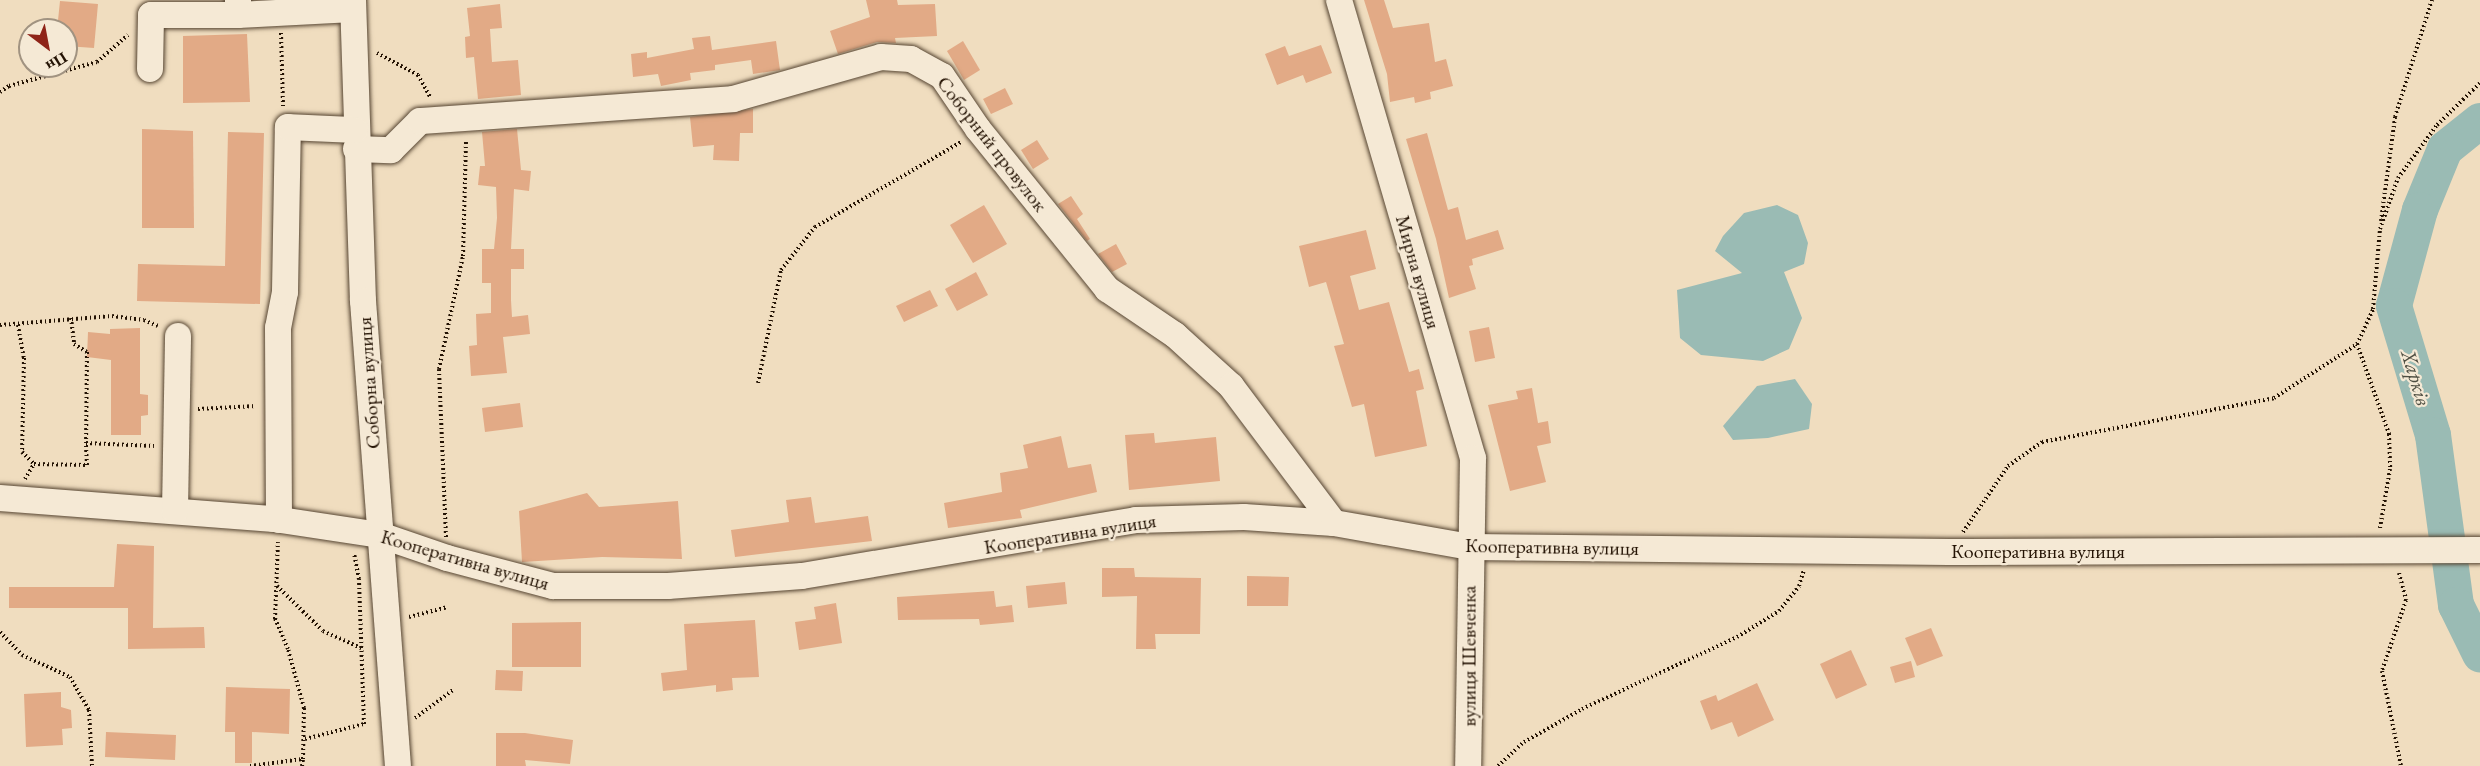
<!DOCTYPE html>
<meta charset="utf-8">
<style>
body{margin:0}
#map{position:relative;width:2480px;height:766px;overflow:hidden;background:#f0ddbf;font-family:"EB Garamond",serif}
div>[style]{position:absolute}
.water>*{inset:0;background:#9abbb4}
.river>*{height:36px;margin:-18px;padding:0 18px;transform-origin:18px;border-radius:18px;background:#9abbb4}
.building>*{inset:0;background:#e2aa86}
.path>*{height:4px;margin-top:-2px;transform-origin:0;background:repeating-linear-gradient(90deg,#231203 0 1.5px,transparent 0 4.5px)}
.roads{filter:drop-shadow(0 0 2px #564532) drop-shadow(0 0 2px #564532)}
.minor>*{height:26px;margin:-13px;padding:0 13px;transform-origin:13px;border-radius:13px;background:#f5e9d5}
span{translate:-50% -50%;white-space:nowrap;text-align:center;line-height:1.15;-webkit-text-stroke:4.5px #f5e9d5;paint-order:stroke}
.street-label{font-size:20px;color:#231203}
.water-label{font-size:21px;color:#4d4d41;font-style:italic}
.north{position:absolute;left:18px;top:18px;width:60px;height:60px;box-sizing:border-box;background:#f5e9d5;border:2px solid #a19381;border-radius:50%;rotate:148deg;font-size:16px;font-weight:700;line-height:24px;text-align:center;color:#231203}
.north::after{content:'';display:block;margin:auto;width:21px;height:27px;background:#8f2418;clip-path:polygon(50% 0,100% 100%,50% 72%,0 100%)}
</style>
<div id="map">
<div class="water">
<i style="clip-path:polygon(1777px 205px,1798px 215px,1808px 243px,1804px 264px,1784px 272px,1802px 318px,1789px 349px,1763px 361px,1701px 355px,1680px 338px,1677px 290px,1742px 273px,1715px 251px,1723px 236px,1744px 213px)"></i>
<i style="clip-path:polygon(1795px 379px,1812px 404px,1809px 429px,1768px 438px,1733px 440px,1723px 426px,1757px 386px)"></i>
</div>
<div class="river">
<i style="left:2480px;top:121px;width:45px;rotate:141.3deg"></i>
<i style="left:2445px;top:149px;width:66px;rotate:112.3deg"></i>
<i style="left:2420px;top:210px;width:99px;rotate:105.2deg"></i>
<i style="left:2394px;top:306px;width:135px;rotate:73.2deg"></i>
<i style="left:2433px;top:435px;width:172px;rotate:82.3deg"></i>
<i style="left:2456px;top:605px;width:55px;rotate:63.9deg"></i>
</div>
<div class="building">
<i style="clip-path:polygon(866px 0,897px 0,898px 5px,935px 4px,937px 36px,895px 38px,896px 43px,877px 42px,838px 54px,830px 31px,870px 17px)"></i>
<i style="clip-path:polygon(1364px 0,1384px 0,1393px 28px,1429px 23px,1435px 62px,1446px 59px,1453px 86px,1430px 92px,1431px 99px,1415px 103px,1414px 97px,1390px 102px,1387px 74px)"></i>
<i style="clip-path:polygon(60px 1px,98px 4px,94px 48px,66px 46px,66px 30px,57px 30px)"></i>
<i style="clip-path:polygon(500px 4px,502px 28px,490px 29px,492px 62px,518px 60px,521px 95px,478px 99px,474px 57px,466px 58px,465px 37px,470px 36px,467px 8px)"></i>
<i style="clip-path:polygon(247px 34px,250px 102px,183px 103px,183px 36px)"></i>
<i style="clip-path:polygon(710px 36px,712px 50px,776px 41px,780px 70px,753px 74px,751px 60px,715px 65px,715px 70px,690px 73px,691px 80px,661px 86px,658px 74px,633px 77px,631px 54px,647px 52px,647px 58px,694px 49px,692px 38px)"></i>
<i style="clip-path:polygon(963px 41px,980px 70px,964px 80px,947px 51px)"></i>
<i style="clip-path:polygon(1321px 45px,1332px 73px,1306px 83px,1303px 75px,1277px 85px,1265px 54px,1285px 46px,1289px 56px)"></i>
<i style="clip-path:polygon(1005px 88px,1013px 104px,991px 114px,983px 99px)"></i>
<i style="clip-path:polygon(753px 109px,753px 133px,740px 133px,739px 161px,713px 160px,714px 145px,693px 147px,690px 117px)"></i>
<i style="clip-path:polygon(142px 129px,193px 131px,194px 228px,142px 228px)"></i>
<i style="clip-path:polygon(517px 129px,521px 170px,531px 171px,529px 191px,514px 189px,511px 249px,524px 249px,524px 269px,511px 269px,511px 300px,512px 317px,528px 315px,530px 334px,503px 337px,507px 373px,471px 376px,469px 346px,477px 345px,476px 314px,491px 313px,491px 283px,482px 283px,482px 249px,494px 249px,497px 218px,496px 187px,478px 185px,480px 166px,485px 166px,482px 132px)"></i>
<i style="clip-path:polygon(228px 132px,264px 133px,260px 304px,137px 301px,138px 264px,225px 266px)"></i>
<i style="clip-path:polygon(1427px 133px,1448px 210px,1458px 207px,1466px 240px,1498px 230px,1504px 249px,1472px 259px,1473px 265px,1469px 266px,1476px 289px,1449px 298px,1436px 239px,1406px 139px)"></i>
<i style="clip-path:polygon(1037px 140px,1049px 159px,1033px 169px,1021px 150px)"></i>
<i style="clip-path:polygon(1071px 196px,1083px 214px,1077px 219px,1090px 239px,1087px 241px,1058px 204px)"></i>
<i style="clip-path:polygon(984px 205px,1007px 244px,973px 263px,950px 225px)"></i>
<i style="clip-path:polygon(1366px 230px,1376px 269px,1350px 276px,1359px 310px,1389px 302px,1409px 372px,1419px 369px,1424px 389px,1416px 391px,1427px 446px,1375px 457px,1364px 404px,1352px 407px,1334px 346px,1344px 344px,1326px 282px,1309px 287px,1299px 246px)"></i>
<i style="clip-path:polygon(1116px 244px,1127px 264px,1112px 272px,1098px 254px)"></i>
<i style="clip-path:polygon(976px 272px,988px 295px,957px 311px,945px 289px)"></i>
<i style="clip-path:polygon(930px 290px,938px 306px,904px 322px,896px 306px)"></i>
<i style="clip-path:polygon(1489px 327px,1495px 358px,1475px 362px,1469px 331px)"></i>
<i style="clip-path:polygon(140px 328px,140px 394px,148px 395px,148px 415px,141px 416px,141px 435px,111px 435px,111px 360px,87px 357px,88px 332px,110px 334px,110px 329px)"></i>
<i style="clip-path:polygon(1532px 388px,1538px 423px,1548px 421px,1551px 443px,1537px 446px,1546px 482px,1510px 491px,1488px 405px,1518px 399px,1516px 391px)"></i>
<i style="clip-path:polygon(520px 403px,523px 427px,485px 432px,482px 408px)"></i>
<i style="clip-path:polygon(1154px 433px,1155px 443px,1216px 437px,1220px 481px,1129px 490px,1125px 435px)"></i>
<i style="clip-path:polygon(1061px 436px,1068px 468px,1091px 464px,1097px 492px,1020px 510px,1022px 518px,948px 528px,944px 503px,1002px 492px,1000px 473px,1028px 468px,1023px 445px)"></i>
<i style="clip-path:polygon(587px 493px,599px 507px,678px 501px,682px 559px,602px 557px,522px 562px,519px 511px)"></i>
<i style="clip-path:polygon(811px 497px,815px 523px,868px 516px,872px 541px,735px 557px,731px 530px,789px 522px,786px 500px)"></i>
<i style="clip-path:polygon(117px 544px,154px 546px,153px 628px,204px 627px,205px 648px,128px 649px,128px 608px,9px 608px,9px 587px,114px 587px)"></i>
<i style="clip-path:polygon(1102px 568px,1134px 568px,1135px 577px,1201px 578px,1200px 634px,1155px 634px,1156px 649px,1136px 649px,1137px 596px,1102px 597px)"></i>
<i style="clip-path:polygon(1247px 576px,1289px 577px,1288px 606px,1247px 606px)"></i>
<i style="clip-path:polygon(1065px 582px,1067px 604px,1028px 608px,1026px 586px)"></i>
<i style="clip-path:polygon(994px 591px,996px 607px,1012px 605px,1014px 622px,980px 625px,979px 619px,898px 620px,897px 597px)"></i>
<i style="clip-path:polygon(836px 603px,842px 643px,799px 650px,795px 622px,816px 619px,814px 607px)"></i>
<i style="clip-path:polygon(755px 620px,759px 677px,732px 678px,733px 690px,716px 692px,716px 685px,663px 691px,661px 673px,687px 670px,684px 624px)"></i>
<i style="clip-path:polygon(581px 622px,581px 667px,512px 667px,512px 623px)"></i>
<i style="clip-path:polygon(1931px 628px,1943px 656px,1917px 666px,1905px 638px)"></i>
<i style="clip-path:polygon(1851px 650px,1867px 685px,1836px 699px,1820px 664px)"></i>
<i style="clip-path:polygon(1911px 661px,1915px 677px,1895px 683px,1890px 667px)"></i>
<i style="clip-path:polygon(496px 670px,523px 671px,522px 691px,495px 690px)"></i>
<i style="clip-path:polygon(1757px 683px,1774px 720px,1738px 737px,1732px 722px,1711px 730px,1700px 701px,1716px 695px,1718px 701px)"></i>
<i style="clip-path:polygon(226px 687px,290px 689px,289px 734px,252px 732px,252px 763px,235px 763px,235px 732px,225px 732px)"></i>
<i style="clip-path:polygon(61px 692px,61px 707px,71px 710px,72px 728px,62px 729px,63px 745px,26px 747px,24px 694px)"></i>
<i style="clip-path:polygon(106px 732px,176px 735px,175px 760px,105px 757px)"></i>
<i style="clip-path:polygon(496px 733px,525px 733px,573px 740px,570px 764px,525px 760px,526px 766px,496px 766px)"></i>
</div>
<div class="path">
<i style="left:281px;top:33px;width:73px;rotate:88.4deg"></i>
<i style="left:377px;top:53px;width:47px;rotate:28.2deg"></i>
<i style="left:418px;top:75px;width:26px;rotate:61deg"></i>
<i style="left:0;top:92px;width:11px;rotate:-34deg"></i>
<i style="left:9px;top:86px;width:91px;rotate:-15.3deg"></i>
<i style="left:97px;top:62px;width:41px;rotate:-41.1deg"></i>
<i style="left:2381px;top:221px;width:105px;rotate:-82.3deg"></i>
<i style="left:2395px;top:117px;width:123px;rotate:-72.5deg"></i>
<i style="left:71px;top:318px;width:26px;rotate:83deg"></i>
<i style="left:74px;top:344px;width:15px;rotate:32deg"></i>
<i style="left:87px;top:352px;width:91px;rotate:90.6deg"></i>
<i style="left:86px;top:443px;width:68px;rotate:2.5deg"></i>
<i style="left:0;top:325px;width:112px;rotate:-4.6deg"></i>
<i style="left:112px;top:316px;width:32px;rotate:7deg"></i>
<i style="left:144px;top:320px;width:15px;rotate:23deg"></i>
<i style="left:18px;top:325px;width:34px;rotate:80deg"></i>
<i style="left:24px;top:358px;width:94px;rotate:91.2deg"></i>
<i style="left:22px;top:452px;width:17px;rotate:45deg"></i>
<i style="left:34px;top:464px;width:53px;rotate:1.1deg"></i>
<i style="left:87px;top:465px;width:22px;rotate:-93deg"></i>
<i style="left:2357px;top:344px;width:96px;rotate:70.4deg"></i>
<i style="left:2389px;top:434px;width:35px;rotate:88deg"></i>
<i style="left:2390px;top:469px;width:60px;rotate:99.6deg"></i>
<i style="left:758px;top:383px;width:115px;rotate:-78.5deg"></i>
<i style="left:781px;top:270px;width:55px;rotate:-51.7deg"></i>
<i style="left:815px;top:227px;width:169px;rotate:-30.2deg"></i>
<i style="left:198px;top:409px;width:58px;rotate:-3deg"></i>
<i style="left:25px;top:479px;width:17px;rotate:-59deg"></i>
<i style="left:1963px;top:532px;width:80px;rotate:-55.7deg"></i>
<i style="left:2008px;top:466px;width:42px;rotate:-35.2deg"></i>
<i style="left:2042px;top:442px;width:236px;rotate:-10.7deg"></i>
<i style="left:2274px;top:398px;width:99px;rotate:-33deg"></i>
<i style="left:2357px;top:344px;width:38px;rotate:-65deg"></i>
<i style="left:2373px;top:309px;width:80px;rotate:-85deg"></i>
<i style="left:2380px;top:229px;width:54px;rotate:-70.6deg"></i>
<i style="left:2398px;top:178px;width:66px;rotate:-53.7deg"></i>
<i style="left:2437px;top:125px;width:60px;rotate:-44.3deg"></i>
<i style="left:446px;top:537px;width:168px;rotate:-92.4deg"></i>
<i style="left:439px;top:369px;width:116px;rotate:-78deg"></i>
<i style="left:463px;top:256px;width:117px;rotate:-88.5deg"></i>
<i style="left:2399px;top:573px;width:28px;rotate:75deg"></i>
<i style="left:2406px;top:600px;width:75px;rotate:108.7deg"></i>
<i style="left:2382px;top:671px;width:97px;rotate:78.7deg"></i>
<i style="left:277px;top:586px;width:64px;rotate:44.4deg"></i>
<i style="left:323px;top:631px;width:42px;rotate:24.1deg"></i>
<i style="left:409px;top:617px;width:40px;rotate:-14.4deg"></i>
<i style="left:0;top:632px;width:32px;rotate:46deg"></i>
<i style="left:22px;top:655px;width:53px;rotate:24.6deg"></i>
<i style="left:70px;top:677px;width:38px;rotate:60deg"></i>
<i style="left:89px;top:710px;width:56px;rotate:86.9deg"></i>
<i style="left:415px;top:718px;width:47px;rotate:-36.4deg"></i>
<i style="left:305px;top:739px;width:61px;rotate:-14.3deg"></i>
<i style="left:364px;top:724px;width:145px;rotate:-92deg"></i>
<i style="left:359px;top:579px;width:25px;rotate:-101deg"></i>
<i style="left:250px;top:766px;width:53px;rotate:-7.5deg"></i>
<i style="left:303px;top:759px;width:51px;rotate:-88.9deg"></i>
<i style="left:304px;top:708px;width:61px;rotate:-105.2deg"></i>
<i style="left:288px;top:649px;width:33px;rotate:-113deg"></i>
<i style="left:275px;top:619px;width:77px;rotate:-87.8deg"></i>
<i style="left:302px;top:766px;width:7px;rotate:-82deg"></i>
<i style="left:1498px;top:766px;width:35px;rotate:-43deg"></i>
<i style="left:1524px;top:742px;width:67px;rotate:-29.6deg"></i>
<i style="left:1582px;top:709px;width:171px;rotate:-24.9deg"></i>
<i style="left:1737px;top:637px;width:49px;rotate:-31.8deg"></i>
<i style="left:1779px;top:611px;width:32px;rotate:-51deg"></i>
<i style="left:1799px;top:586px;width:17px;rotate:-73deg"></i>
</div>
<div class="roads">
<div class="minor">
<i style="left:238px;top:0;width:15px;rotate:90deg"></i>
<i style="left:238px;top:15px;width:115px;rotate:-3deg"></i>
<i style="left:353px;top:0;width:301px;rotate:88.1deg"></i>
<i style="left:363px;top:301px;width:466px;rotate:85.7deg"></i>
<i style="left:1339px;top:0;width:477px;rotate:73.7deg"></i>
<i style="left:1473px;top:458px;width:308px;rotate:90.9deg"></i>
<i style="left:150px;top:69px;width:54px;rotate:-88.9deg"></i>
<i style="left:151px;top:15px;width:87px"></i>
<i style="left:356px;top:149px;width:35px;rotate:2deg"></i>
<i style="left:391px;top:150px;width:41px;rotate:-45deg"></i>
<i style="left:420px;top:121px;width:314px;rotate:-4deg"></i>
<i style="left:733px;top:99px;width:154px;rotate:-15.8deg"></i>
<i style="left:881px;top:57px;width:30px;rotate:4deg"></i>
<i style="left:911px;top:59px;width:35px;rotate:29deg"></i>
<i style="left:942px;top:76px;width:64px;rotate:55.8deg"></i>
<i style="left:978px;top:129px;width:206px;rotate:51.1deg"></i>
<i style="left:1107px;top:289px;width:82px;rotate:34.1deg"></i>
<i style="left:1175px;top:335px;width:76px;rotate:42.3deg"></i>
<i style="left:1231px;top:386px;width:171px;rotate:53.1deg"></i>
<i style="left:0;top:498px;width:275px;rotate:4.4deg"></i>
<i style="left:274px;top:519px;width:107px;rotate:8.6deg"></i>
<i style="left:380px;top:535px;width:71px;rotate:18.9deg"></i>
<i style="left:447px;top:558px;width:110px;rotate:14.8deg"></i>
<i style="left:553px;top:586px;width:115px"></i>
<i style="left:668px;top:586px;width:134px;rotate:-4.3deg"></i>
<i style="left:802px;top:576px;width:339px;rotate:-9.5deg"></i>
<i style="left:1136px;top:520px;width:108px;rotate:-1.6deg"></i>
<i style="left:1244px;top:517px;width:90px;rotate:3.8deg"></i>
<i style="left:1334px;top:523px;width:138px;rotate:10deg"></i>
<i style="left:1470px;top:547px;width:479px;rotate:0.6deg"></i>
<i style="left:1949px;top:552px;width:531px;rotate:-0.22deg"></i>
<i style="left:175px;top:511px;width:175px;rotate:-89deg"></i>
<i style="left:279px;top:520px;width:192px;rotate:-90.3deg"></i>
<i style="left:278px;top:328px;width:37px;rotate:-79deg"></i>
<i style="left:285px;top:292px;width:165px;rotate:-89deg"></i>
<i style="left:288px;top:127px;width:67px;rotate:2.6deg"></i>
</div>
</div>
<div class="street-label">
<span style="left:992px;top:144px;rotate:52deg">Соборний провулок</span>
<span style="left:1418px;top:272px;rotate:74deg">Мирна вулиця</span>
<span style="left:369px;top:383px;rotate:-94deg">Соборна вулиця</span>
<span style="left:1070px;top:534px;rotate:-9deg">Кооперативна вулиця</span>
<span style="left:1552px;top:547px;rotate:1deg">Кооперативна вулиця</span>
<span style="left:2038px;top:551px">Кооперативна вулиця</span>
<span style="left:465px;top:560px;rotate:16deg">Кооперативна вулиця</span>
<span style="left:1469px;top:656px;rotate:-90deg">вулиця Шевченка</span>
</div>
<div class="water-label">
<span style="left:2416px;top:378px;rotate:73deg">Харків</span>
</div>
<div class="north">Пн</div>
</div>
